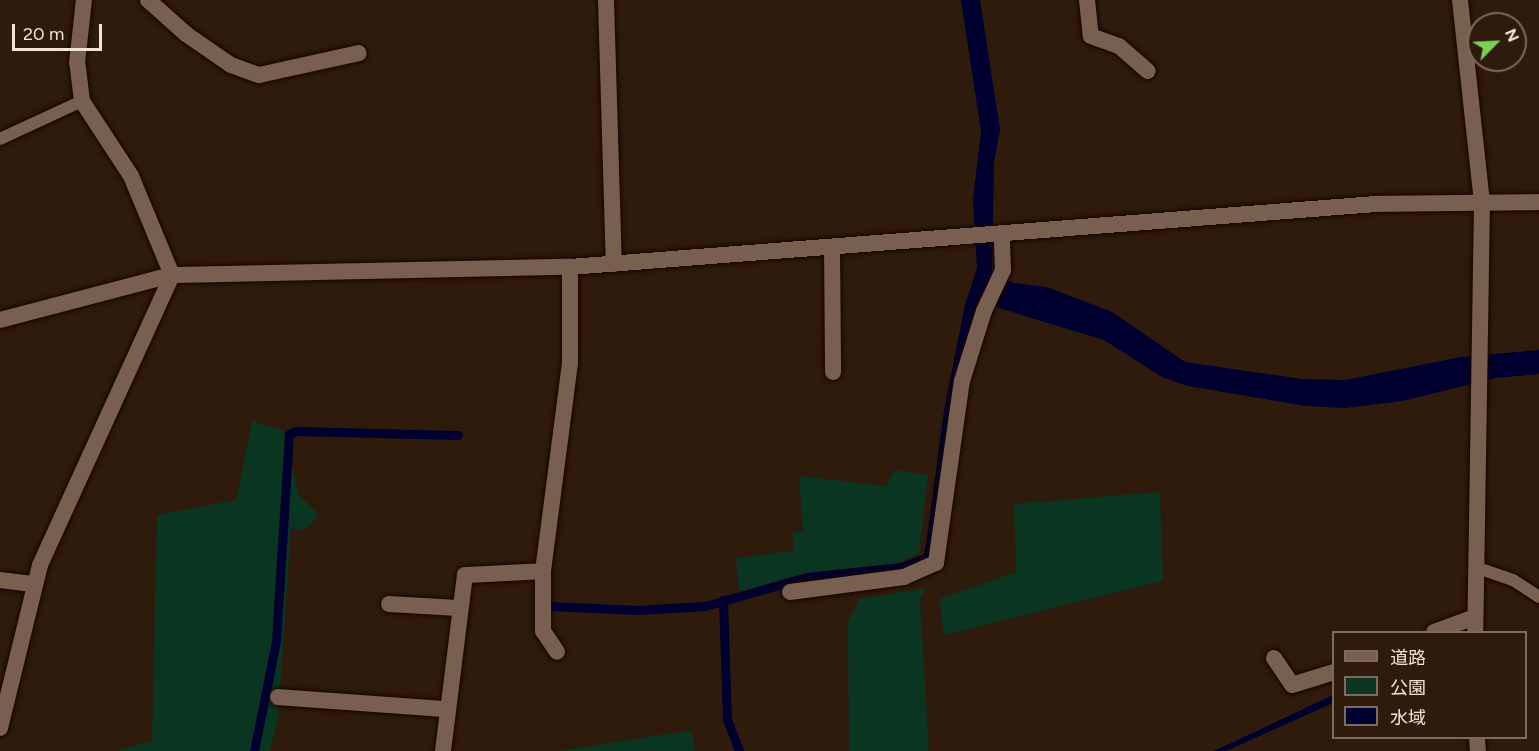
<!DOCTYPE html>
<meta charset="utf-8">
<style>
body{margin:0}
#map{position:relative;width:1539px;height:751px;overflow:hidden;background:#2f1b0c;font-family:Figtree,"Noto Sans JP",sans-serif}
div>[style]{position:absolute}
.green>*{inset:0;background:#0a3520}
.water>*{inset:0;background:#000030}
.stream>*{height:9px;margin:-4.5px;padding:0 4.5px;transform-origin:4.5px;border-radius:4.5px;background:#000030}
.roads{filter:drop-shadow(0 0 2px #160500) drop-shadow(0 0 2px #160500)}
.service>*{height:12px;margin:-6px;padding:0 6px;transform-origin:6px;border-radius:6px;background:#785f4f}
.minor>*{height:16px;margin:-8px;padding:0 8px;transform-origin:8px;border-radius:8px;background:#785f4f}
span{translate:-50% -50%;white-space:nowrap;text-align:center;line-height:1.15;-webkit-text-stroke:5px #2f1b0c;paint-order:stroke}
.legend{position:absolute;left:1332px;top:631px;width:195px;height:108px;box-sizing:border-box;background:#2f1b0c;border:2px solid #7d6b5e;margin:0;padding:8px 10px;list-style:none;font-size:18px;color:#f2e3da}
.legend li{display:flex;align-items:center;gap:12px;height:30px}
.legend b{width:30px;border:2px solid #7d6b5e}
.north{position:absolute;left:1467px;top:12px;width:60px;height:60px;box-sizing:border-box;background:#2f1b0c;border:2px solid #7d6b5e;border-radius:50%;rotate:66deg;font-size:16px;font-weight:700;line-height:24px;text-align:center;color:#f2e3da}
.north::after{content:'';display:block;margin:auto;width:21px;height:27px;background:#7bd156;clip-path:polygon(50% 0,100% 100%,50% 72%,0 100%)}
.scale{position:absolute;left:12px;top:24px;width:90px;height:27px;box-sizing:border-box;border:3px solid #f2e3da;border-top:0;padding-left:8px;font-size:18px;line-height:21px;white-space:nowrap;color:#f2e3da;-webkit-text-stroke:4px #2f1b0c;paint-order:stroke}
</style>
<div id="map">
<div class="green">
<i style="clip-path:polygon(252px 421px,283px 430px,299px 495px,319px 515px,305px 530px,291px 529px,278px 719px,270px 751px,116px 751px,152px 741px,157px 515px,236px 500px)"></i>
<i style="clip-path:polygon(894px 470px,928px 475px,919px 553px,898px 563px,804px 573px,739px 592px,736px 558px,793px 551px,793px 532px,803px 532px,799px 476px,886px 486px)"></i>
<i style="clip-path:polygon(1160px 492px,1163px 581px,944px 635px,939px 599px,1016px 572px,1014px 504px)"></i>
<i style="clip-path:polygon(926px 588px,920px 600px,929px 751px,849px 751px,848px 622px,859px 599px)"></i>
<i style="clip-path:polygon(691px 730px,695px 751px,560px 751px)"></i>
</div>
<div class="water">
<i style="clip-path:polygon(961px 0,980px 0,1000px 130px,994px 162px,992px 273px,1014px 283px,1047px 287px,1112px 312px,1185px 362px,1302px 379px,1345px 380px,1461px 357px,1539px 350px,1539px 374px,1495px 378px,1402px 401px,1345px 408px,1306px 406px,1188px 386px,1162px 377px,1104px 340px,999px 308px,980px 296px,955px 384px,930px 557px,924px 561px,944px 411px,965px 305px,977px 268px,973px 200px,981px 131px)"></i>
<i style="clip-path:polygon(1333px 695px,1333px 703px,1226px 751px,1214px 751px)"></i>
</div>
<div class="stream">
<i style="left:723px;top:600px;width:119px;rotate:88.1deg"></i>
<i style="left:727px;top:719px;width:34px;rotate:69deg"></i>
<i style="left:550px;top:606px;width:87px;rotate:2.6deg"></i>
<i style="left:637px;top:610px;width:68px;rotate:-3.4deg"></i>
<i style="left:705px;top:606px;width:106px;rotate:-15.9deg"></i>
<i style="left:807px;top:577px;width:95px;rotate:-6.1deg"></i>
<i style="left:901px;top:567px;width:29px;rotate:-20deg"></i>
<i style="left:928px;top:557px;width:9px;rotate:-84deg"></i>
<i style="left:254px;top:751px;width:112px;rotate:-78.7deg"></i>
<i style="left:276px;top:641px;width:207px;rotate:-86.4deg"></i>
<i style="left:289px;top:434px;width:8px;rotate:-23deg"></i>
<i style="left:296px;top:431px;width:162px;rotate:1.4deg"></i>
</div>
<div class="roads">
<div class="service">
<i style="left:0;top:139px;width:90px;rotate:-24.9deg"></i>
<i style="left:1475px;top:567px;width:40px;rotate:18.9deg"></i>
<i style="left:1513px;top:580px;width:31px;rotate:33deg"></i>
</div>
<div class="minor">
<i style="left:148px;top:0;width:51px;rotate:41.8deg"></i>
<i style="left:186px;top:34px;width:55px;rotate:34.6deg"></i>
<i style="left:231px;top:65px;width:30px;rotate:20deg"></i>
<i style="left:259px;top:75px;width:102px;rotate:-12.4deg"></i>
<i style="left:606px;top:0;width:264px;rotate:88.3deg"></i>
<i style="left:1087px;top:0;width:36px;rotate:84deg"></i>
<i style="left:1091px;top:36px;width:30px;rotate:20deg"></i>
<i style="left:1119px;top:46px;width:38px;rotate:41deg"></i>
<i style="left:1460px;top:0;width:204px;rotate:83.8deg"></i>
<i style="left:1482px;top:203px;width:429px;rotate:90.9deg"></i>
<i style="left:832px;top:247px;width:125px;rotate:89.5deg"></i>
<i style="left:0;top:320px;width:178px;rotate:-14.7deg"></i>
<i style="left:172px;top:275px;width:398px;rotate:-1.2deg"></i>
<i style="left:570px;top:267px;width:807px;rotate:-4.47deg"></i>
<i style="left:1375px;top:204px;width:164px;rotate:-0.7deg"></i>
<i style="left:543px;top:571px;width:60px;rotate:90deg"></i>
<i style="left:543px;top:631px;width:25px;rotate:56deg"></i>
<i style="left:0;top:580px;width:35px;rotate:7deg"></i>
<i style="left:790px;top:592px;width:115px;rotate:-7.5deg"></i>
<i style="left:904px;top:577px;width:35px;rotate:-24deg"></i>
<i style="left:936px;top:563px;width:184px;rotate:-81.9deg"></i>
<i style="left:962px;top:381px;width:73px;rotate:-72.6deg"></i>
<i style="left:984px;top:311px;width:45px;rotate:-65.1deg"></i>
<i style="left:1003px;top:270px;width:36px;rotate:-92deg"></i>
<i style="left:389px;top:604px;width:69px;rotate:3.3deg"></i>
<i style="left:1434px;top:632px;width:44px;rotate:-20.1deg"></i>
<i style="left:1274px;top:658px;width:32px;rotate:56deg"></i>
<i style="left:1292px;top:685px;width:44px;rotate:-17.2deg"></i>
<i style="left:278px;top:697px;width:169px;rotate:4.1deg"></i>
<i style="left:0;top:728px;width:168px;rotate:-76.2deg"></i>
<i style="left:40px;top:565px;width:319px;rotate:-65.5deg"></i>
<i style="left:172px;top:275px;width:107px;rotate:-112.5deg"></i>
<i style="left:131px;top:176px;width:90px;rotate:-123.2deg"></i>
<i style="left:82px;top:101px;width:38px;rotate:-97deg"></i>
<i style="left:77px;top:63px;width:63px;rotate:-83.7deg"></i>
<i style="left:1477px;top:738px;width:13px;rotate:86deg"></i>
<i style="left:443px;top:751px;width:177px;rotate:-82.9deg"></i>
<i style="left:465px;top:575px;width:78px;rotate:-2.9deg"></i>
<i style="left:543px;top:571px;width:210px;rotate:-82.6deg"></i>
<i style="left:570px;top:363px;width:96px;rotate:-90deg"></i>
</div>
</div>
<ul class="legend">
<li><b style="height:8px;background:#785f4f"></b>道路</li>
<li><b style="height:16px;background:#0a3520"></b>公園</li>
<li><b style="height:16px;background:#000030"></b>水域</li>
</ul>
<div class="north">N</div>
<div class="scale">20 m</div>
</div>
